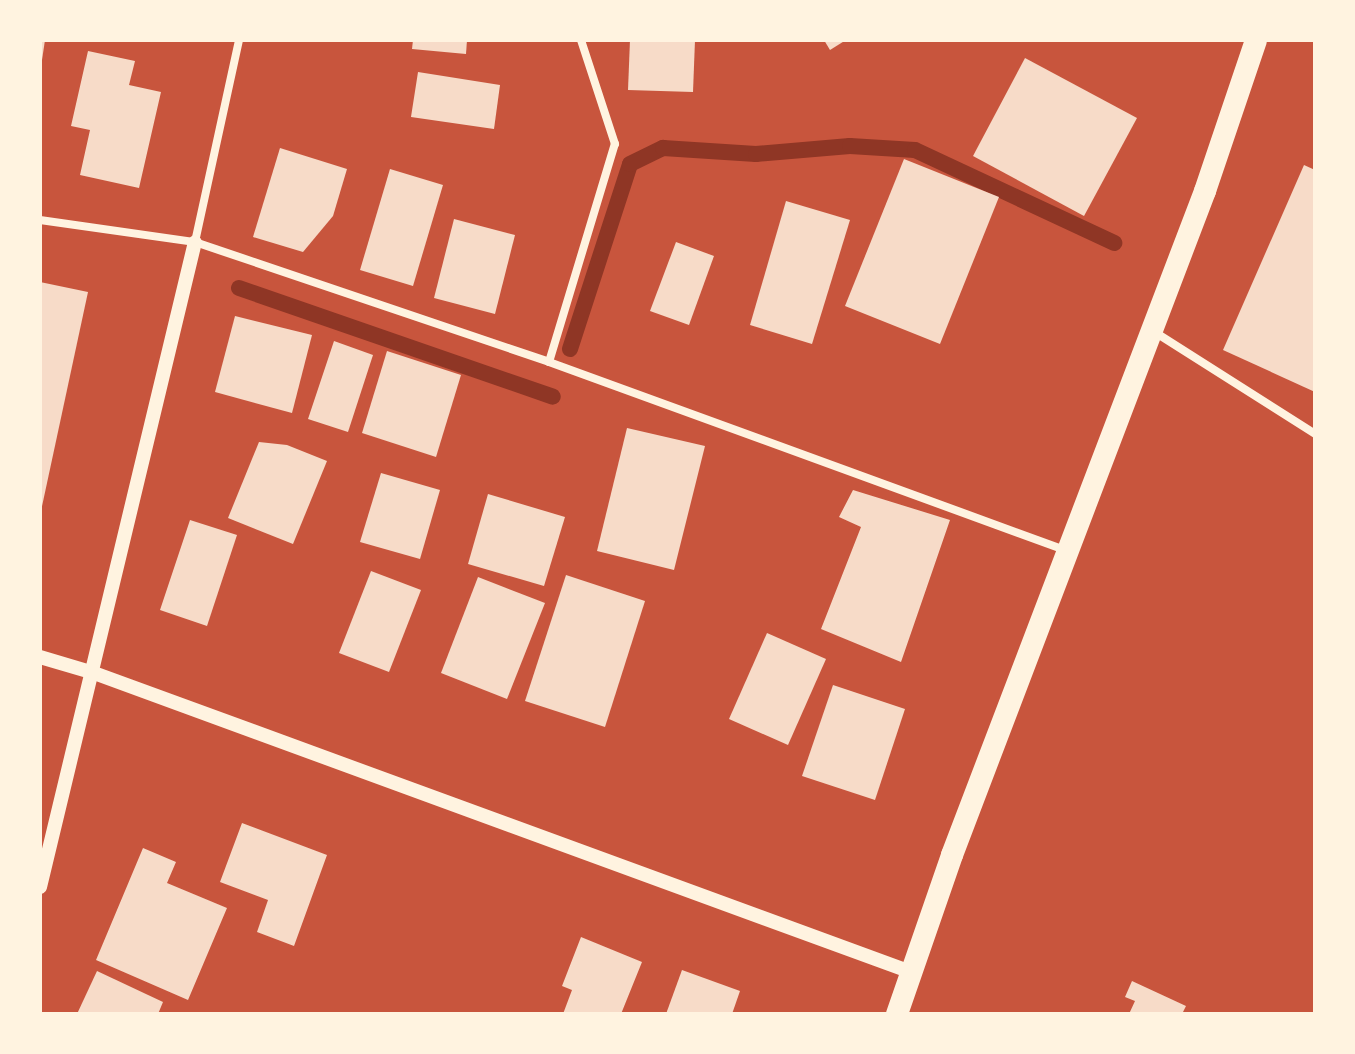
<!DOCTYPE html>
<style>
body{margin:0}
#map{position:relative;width:1355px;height:1054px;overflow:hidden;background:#c8553d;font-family:"Asap Condensed",sans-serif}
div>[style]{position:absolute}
.stream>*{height:16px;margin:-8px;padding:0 8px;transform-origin:8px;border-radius:8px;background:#8f3625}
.building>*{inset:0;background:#f7dbc8}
.minor>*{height:8px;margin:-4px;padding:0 4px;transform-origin:4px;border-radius:4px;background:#fff3e0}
.tertiary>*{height:14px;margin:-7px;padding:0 7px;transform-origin:7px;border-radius:7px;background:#fff3e0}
.trunk>*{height:22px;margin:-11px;padding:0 11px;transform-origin:11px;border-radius:11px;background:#fff3e0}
span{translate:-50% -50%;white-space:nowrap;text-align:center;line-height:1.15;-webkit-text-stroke:7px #fff3e0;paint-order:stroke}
.frame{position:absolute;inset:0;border:42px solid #fff3e0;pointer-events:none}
</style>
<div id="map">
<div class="stream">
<i style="left:239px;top:288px;width:332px;rotate:19.1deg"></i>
<i style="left:570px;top:349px;width:194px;rotate:-72deg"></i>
<i style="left:630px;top:164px;width:37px;rotate:-26deg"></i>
<i style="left:663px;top:148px;width:93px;rotate:3.7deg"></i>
<i style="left:756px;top:154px;width:94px;rotate:-4.9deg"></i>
<i style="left:850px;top:146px;width:65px;rotate:3.5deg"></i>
<i style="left:915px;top:150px;width:220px;rotate:25deg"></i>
</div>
<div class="building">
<i style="clip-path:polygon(40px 40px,45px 40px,42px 60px,40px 60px)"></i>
<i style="clip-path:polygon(413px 40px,467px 40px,466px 54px,412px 49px)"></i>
<i style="clip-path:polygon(630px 40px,695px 40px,693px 92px,628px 90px)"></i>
<i style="clip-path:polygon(824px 40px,846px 40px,830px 50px)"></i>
<i style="clip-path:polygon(88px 51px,135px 61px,129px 85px,161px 92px,139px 188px,80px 175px,90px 130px,71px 126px)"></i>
<i style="clip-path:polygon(1025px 58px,1137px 118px,1084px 216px,973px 156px)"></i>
<i style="clip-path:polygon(418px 72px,500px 85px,494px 129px,411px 117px)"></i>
<i style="clip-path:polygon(280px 148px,347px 169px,333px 216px,303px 252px,253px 237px)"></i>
<i style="clip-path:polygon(904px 159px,999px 197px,940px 344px,845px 306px)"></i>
<i style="clip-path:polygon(1304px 165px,1315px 170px,1315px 392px,1223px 350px)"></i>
<i style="clip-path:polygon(390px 169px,443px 185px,413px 286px,360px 270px)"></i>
<i style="clip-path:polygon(786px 201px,850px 220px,812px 344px,750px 325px)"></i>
<i style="clip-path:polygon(454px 219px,515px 235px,495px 314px,434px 298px)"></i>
<i style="clip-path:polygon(676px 242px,714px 256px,689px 325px,650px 311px)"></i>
<i style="clip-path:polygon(40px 282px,88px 292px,41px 511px,40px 511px)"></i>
<i style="clip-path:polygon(235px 316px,312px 335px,292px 413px,215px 392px)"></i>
<i style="clip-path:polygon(334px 341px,373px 355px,348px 432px,308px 419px)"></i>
<i style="clip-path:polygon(387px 351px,461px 375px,436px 457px,362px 433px)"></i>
<i style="clip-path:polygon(627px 428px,705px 446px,674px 570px,597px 551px)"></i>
<i style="clip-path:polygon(259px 442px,287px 445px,327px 461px,293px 544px,228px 518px)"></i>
<i style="clip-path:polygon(381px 473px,440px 490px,420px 559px,360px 542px)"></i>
<i style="clip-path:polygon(853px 490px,950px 520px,901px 662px,821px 629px,861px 527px,839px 517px)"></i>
<i style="clip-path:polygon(488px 494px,565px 517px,544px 586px,468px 564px)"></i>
<i style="clip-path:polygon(190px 520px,237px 535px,207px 626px,160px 610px)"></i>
<i style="clip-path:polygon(371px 571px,421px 590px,389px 672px,339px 653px)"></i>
<i style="clip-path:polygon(566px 575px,645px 601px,605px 727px,525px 701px)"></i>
<i style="clip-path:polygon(478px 577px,545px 603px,507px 699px,441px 673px)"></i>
<i style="clip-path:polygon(767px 633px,826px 659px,788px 745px,729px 719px)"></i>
<i style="clip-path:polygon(833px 685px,905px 709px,875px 800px,802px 776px)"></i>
<i style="clip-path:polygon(242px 823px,327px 855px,294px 946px,257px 932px,268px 900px,220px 882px)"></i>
<i style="clip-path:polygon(143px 848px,176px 862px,167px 883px,227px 908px,188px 1000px,96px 960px)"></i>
<i style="clip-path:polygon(581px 937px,642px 962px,621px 1014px,563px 1014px,572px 990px,562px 986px)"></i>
<i style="clip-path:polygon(682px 970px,740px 991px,732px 1014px,666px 1014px)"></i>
<i style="clip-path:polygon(97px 971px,163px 1002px,158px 1014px,77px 1014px)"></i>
<i style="clip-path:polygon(1132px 981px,1186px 1006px,1182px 1014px,1129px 1014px,1135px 1001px,1125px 997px)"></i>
</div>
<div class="minor">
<i style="left:40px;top:220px;width:157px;rotate:8.1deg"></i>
<i style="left:195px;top:242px;width:374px;rotate:18.7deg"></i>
<i style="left:549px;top:362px;width:549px;rotate:20.02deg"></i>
<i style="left:195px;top:242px;width:207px;rotate:-77.7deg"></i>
<i style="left:1153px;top:331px;width:192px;rotate:32.4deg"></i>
<i style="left:549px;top:362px;width:228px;rotate:-73.2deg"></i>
<i style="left:615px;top:144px;width:109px;rotate:-108.1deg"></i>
</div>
<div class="tertiary">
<i style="left:40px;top:657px;width:56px;rotate:16.5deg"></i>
<i style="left:94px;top:673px;width:870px;rotate:20.1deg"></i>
<i style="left:40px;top:887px;width:663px;rotate:-76.49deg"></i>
</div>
<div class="trunk">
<i style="left:897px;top:1014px;width:168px;rotate:-70.9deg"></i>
<i style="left:952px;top:855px;width:711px;rotate:-69.14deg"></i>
<i style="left:1205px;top:191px;width:159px;rotate:-71.3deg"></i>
</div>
<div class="frame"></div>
</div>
